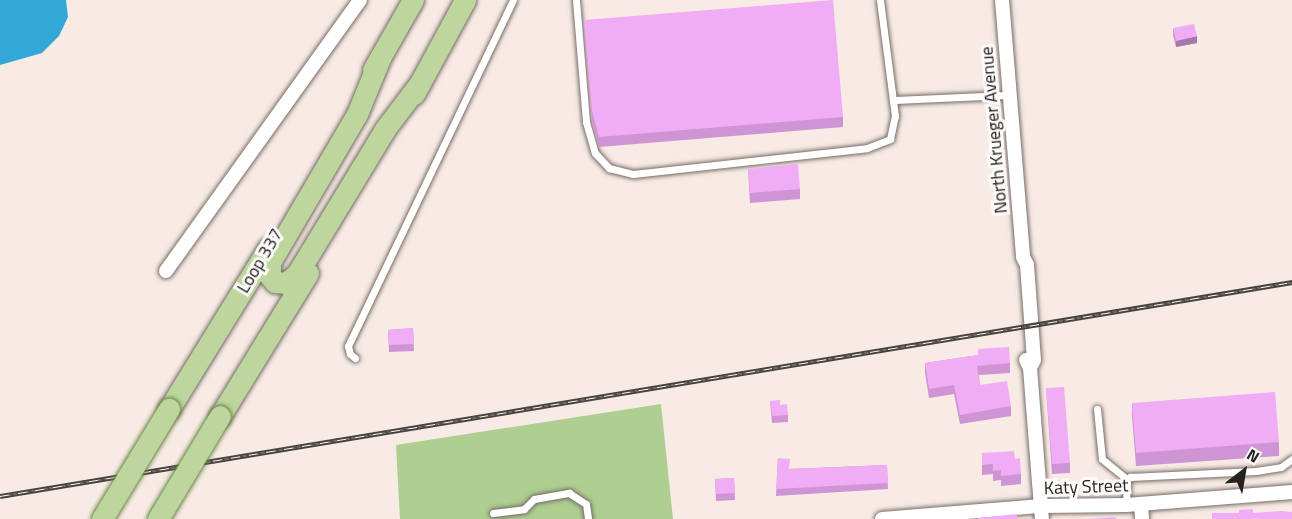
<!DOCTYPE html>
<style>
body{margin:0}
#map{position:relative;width:1292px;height:519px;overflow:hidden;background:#f8ebe5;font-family:"Titillium Web",sans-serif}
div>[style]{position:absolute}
.green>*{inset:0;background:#aecf91}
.water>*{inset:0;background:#33a8d8}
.roads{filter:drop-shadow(0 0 2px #776c67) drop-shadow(0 0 2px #776c67)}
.lane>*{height:7px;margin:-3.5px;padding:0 3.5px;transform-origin:3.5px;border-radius:3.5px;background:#fff}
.street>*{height:14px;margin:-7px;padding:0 7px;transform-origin:7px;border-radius:7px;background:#fff}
.primary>*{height:21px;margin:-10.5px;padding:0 10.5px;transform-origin:10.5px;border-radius:10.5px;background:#bcd69d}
.rail>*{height:5px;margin-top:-2.5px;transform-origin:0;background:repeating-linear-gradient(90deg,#fdfbfa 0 9px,#484240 0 18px);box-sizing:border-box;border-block:2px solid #484240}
.bridges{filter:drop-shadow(0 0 2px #6b8546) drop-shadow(0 0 2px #6b8546)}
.primary-bridge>*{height:21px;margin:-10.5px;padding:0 10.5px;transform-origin:10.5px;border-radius:10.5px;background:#bcd69d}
.wall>*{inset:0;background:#ce94d3}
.shaded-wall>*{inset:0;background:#a878ac}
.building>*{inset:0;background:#f0acf5}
span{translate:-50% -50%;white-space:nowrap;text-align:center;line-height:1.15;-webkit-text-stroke:6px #fdfbfa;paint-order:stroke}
.street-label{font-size:18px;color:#262220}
.north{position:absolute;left:1214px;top:441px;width:60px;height:60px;-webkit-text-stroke:4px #fdfbfa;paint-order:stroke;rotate:31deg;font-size:16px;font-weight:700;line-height:24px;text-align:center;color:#262220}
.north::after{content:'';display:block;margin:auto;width:21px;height:27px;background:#262220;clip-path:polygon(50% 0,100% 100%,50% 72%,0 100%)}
</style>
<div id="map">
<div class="green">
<i style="clip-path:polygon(661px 404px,673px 519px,400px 519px,396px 445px)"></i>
</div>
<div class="water">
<i style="clip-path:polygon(0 0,66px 0,68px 17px,59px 36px,42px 53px,0 65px)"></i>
</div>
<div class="roads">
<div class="lane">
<i style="left:576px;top:0;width:122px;rotate:85.3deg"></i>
<i style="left:586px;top:122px;width:32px;rotate:74deg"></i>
<i style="left:595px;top:153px;width:21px;rotate:47deg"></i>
<i style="left:609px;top:168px;width:25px;rotate:14deg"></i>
<i style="left:633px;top:174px;width:235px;rotate:-6.3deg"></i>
<i style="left:867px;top:148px;width:25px;rotate:-21deg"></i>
<i style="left:890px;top:139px;width:24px;rotate:-78deg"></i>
<i style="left:895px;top:116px;width:117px;rotate:-97.4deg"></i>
<i style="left:893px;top:100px;width:115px;rotate:-2.5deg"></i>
<i style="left:355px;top:358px;width:6px;rotate:-141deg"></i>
<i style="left:350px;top:354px;width:8px;rotate:-104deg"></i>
<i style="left:348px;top:346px;width:383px;rotate:-64.5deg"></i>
<i style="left:1097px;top:409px;width:50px;rotate:84.3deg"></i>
<i style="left:1102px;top:459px;width:32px;rotate:39deg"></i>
<i style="left:1126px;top:505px;width:26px;rotate:-88deg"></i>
<i style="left:1127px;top:479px;width:4px;rotate:-34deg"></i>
<i style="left:1130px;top:477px;width:126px;rotate:-2.7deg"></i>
<i style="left:1256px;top:471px;width:25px;rotate:-9deg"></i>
<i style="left:1281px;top:467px;width:14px;rotate:-36deg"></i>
<i style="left:493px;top:513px;width:31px;rotate:-7deg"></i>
<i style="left:524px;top:509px;width:14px;rotate:-45deg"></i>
<i style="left:534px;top:499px;width:36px;rotate:-10deg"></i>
<i style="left:569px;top:493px;width:20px;rotate:33deg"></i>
<i style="left:586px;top:504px;width:15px;rotate:82deg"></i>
</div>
<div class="street">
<i style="left:1002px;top:0;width:258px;rotate:85.3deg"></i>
<i style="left:1023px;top:257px;width:9px;rotate:63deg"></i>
<i style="left:1027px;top:265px;width:95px;rotate:85.8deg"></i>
<i style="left:1034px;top:360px;width:9px;rotate:117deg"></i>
<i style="left:166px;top:271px;width:333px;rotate:-54.4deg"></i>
<i style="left:1026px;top:360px;width:9px;rotate:63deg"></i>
<i style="left:1030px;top:368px;width:151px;rotate:85.5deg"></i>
<i style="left:1141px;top:504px;width:15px;rotate:86deg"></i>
<i style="left:882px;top:519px;width:160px;rotate:-4.7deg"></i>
<i style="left:1041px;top:506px;width:85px;rotate:-0.7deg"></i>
<i style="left:1126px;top:505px;width:167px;rotate:-4.5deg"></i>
</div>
<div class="primary">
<i style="left:380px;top:58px;width:61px;rotate:112.3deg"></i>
<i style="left:357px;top:114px;width:172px;rotate:120.4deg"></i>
<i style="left:270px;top:262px;width:14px;rotate:90deg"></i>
<i style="left:270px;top:276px;width:8px;rotate:50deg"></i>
<i style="left:275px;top:282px;width:11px;rotate:5deg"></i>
<i style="left:286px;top:283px;width:14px;rotate:-39deg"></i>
<i style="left:297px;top:274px;width:170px;rotate:-58.7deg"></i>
<i style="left:385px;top:129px;width:58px;rotate:-52.7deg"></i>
<i style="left:373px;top:70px;width:81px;rotate:-60.3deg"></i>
<i style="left:414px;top:94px;width:107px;rotate:-61.5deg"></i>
<i style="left:169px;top:409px;width:190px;rotate:-58.3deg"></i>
<i style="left:220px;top:416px;width:168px;rotate:-58.4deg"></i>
</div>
</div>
<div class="rail">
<i style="left:0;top:496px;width:1310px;rotate:-9.4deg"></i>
</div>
<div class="bridges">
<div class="primary-bridge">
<i style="left:102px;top:519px;width:129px;rotate:-58.7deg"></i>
<i style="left:158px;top:519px;width:120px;rotate:-59deg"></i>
</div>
</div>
<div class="wall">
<i style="clip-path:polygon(584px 20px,843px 117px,843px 127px,599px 147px,592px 121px)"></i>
<i style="clip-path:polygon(1173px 28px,1197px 43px,1176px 47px,1173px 35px)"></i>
<i style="clip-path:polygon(748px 169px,800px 189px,800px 199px,750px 203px)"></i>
<i style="clip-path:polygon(413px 328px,414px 351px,389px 352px,388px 330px)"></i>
<i style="clip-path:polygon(978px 349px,1010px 363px,1010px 373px,979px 375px,980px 385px,1011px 406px,1011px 416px,960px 424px,954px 394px,929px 398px,925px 373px,925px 363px,978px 355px)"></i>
<i style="clip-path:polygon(1046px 388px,1070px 463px,1070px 473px,1052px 474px)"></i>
<i style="clip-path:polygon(770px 401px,780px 405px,788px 415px,788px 422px,772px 423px)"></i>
<i style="clip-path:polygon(1132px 403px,1279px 442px,1279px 456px,1136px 466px,1132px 416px)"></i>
<i style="clip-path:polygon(982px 453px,1015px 459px,1021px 474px,1021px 484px,1001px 486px,1001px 480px,993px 481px,993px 474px,982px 475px)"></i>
<i style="clip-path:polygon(778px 458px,789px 469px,887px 465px,888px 489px,776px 496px)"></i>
<i style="clip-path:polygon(734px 478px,735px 500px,716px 501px,715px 479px)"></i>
</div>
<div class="shaded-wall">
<i style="clip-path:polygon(1197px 36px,1197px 43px,1176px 47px,1176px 41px)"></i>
</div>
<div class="building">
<i style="clip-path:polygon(833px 0,843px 117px,599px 137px,592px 111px,584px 20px)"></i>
<i style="clip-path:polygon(1194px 24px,1197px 36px,1176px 41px,1173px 28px)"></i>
<i style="clip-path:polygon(798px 164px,800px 189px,750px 193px,748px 169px)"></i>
<i style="clip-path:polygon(413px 328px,414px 344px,389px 345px,388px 330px)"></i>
<i style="clip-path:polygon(1009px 347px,1010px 363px,977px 366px,980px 385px,1007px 381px,1011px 406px,960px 415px,954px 385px,929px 389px,925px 363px,978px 355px,978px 349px)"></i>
<i style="clip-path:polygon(1064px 387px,1070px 463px,1052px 464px,1046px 388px)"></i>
<i style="clip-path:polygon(1275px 392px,1279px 442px,1136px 453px,1132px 403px)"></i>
<i style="clip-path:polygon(780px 400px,780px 405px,787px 404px,788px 415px,772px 416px,770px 401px)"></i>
<i style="clip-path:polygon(1014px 451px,1015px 459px,1020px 458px,1021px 474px,1001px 476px,1001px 470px,993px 471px,993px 464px,982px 465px,982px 453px)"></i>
<i style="clip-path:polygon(778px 458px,790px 459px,789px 469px,887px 465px,888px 483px,776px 489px)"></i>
<i style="clip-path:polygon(734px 478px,735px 493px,716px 494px,715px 479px)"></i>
<i style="clip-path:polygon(1253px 509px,1253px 513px,1281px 511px,1292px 512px,1292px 519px,1212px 519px,1212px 513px,1239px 513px,1239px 510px)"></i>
<i style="clip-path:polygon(1017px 514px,1017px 519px,978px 519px,978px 518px)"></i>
<i style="clip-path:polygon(1116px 517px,1116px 519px,1090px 519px)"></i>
</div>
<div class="street-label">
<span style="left:994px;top:130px;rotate:-95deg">North Krueger Avenue</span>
<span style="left:260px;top:261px;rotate:-59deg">Loop 337</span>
<span style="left:1086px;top:487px;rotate:-2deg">Katy Street</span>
</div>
<div class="north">N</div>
</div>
